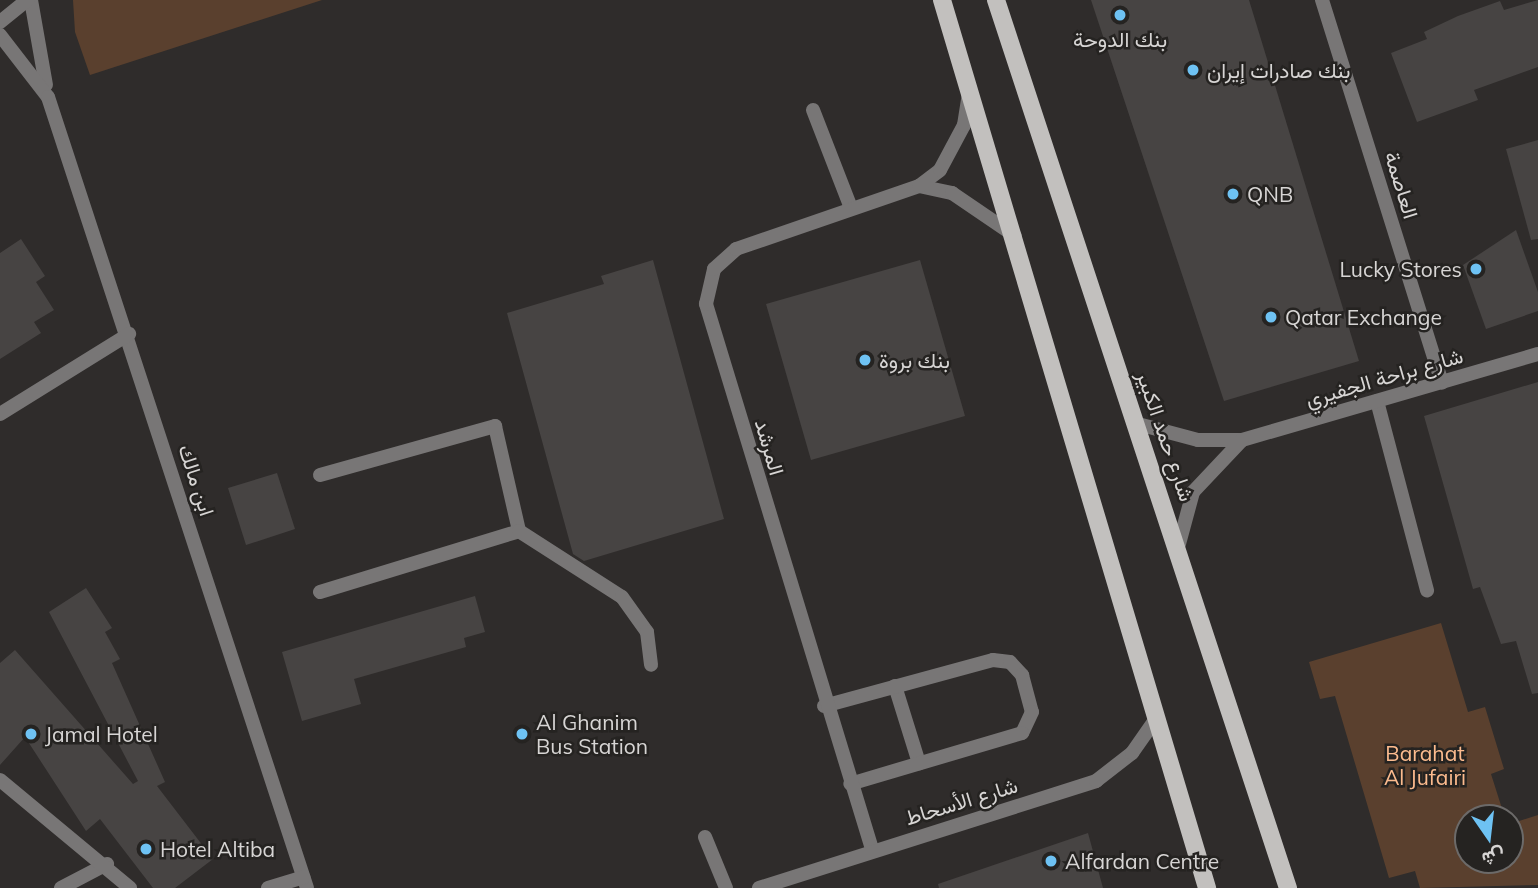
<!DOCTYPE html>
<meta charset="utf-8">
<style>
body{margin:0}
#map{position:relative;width:1538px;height:888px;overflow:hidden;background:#2f2c2b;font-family:Mulish,Vazirmatn,sans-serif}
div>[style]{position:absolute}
.green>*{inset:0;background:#5a402e}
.building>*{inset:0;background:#474443}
.lane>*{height:14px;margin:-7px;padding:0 7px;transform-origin:7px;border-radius:7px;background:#787676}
.street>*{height:14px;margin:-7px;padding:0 7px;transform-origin:7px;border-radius:7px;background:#787676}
.primary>*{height:18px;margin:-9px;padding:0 9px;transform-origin:9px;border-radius:9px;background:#c2c0be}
.dots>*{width:19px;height:19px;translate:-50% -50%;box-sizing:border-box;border:4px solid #252321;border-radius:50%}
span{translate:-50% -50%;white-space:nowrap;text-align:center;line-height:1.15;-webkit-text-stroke:5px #252321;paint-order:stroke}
.poi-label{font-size:21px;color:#d7d5d4}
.left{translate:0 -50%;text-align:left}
.right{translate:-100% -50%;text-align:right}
.street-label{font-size:21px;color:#d7d5d4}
.park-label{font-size:21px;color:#fcbb8e}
.north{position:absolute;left:1454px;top:804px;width:70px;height:70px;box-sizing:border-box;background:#252321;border:2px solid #6c6a69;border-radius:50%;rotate:166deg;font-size:19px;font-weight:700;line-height:28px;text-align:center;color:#d7d5d4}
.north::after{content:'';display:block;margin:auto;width:24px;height:32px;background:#6ec2f3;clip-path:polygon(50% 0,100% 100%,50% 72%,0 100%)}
</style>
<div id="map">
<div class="green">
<i style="clip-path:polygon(73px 0,322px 0,90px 75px,75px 32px)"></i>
<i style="clip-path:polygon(1441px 623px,1468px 712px,1485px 707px,1504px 769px,1491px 774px,1505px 818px,1468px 818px,1468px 860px,1510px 860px,1510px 824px,1538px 815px,1538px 885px,1420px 888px,1415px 871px,1389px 878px,1335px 696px,1320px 699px,1309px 662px)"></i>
</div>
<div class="building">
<i style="clip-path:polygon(1091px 0,1249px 0,1359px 361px,1224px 401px)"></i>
<i style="clip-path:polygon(1538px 0,1538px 67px,1474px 90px,1478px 100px,1417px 122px,1391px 53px,1427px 39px,1424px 32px,1458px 16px,1500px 1px,1504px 10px)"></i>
<i style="clip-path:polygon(1538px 140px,1538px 239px,1531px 240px,1506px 149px)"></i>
<i style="clip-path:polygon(1516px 230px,1538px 292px,1538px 311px,1486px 329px,1463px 265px)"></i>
<i style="clip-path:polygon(21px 239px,45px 276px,36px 282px,54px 310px,34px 322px,41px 333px,0 359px,0 253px)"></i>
<i style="clip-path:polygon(653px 260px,724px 519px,584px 561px,573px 554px,507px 313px,604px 284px,601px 276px)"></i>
<i style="clip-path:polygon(920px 260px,965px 416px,811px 460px,766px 304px)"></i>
<i style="clip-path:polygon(1538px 382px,1538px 693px,1532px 694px,1516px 641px,1501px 644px,1480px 587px,1473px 589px,1424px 416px)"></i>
<i style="clip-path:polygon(277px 473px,295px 529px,246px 545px,228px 488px)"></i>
<i style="clip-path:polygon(86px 588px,112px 628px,105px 632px,120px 659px,112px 663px,165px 782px,157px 786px,213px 859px,175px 888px,153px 888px,100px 819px,86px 831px,25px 737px,0 765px,0 663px,15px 650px,133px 784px,138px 781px,49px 612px)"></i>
<i style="clip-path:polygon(475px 596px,485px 632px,464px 638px,466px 647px,354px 679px,361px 704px,302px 721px,282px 652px)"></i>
<i style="clip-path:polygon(1088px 833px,1103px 888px,939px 888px,938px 884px)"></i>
</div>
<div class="lane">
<i style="left:813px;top:110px;width:105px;rotate:68.8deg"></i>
<i style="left:1377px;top:401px;width:196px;rotate:75.2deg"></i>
<i style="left:320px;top:475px;width:182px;rotate:-15.6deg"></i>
<i style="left:495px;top:426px;width:108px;rotate:77.1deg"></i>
<i style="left:320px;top:592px;width:208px;rotate:-17deg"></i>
<i style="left:519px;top:531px;width:122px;rotate:32.7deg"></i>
<i style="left:622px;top:597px;width:43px;rotate:54.5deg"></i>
<i style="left:647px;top:632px;width:33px;rotate:83deg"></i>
<i style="left:895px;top:686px;width:81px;rotate:72.7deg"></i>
<i style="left:824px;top:706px;width:175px;rotate:-15.2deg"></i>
<i style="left:993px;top:660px;width:17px;rotate:7deg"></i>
<i style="left:1010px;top:662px;width:18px;rotate:47deg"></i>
<i style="left:1022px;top:675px;width:38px;rotate:75deg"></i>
<i style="left:1032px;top:712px;width:23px;rotate:115deg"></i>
<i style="left:1022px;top:733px;width:179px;rotate:163.5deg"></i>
<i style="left:705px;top:837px;width:55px;rotate:67.6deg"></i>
<i style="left:61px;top:888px;width:52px;rotate:-27.6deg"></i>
</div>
<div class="street">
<i style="left:31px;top:0;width:86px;rotate:80deg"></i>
<i style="left:1322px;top:0;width:401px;rotate:72.6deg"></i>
<i style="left:0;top:22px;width:35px;rotate:-39deg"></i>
<i style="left:0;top:35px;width:78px;rotate:52.3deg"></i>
<i style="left:48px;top:97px;width:832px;rotate:71.87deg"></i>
<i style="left:919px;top:186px;width:34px;rotate:12deg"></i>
<i style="left:952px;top:193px;width:76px;rotate:34.3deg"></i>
<i style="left:0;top:414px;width:152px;rotate:-31.8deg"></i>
<i style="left:1138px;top:424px;width:62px;rotate:14.9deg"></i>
<i style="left:1198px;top:440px;width:44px"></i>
<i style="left:1242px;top:440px;width:308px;rotate:-16.2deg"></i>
<i style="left:1179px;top:544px;width:54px;rotate:-74.9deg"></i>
<i style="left:1193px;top:492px;width:71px;rotate:-46.7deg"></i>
<i style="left:0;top:780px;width:169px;rotate:39.7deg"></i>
<i style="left:872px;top:849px;width:570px;rotate:-106.94deg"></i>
<i style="left:706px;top:304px;width:36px;rotate:-77deg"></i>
<i style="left:714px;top:269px;width:30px;rotate:-42deg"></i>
<i style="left:736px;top:249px;width:194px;rotate:-19deg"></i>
<i style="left:919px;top:186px;width:26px;rotate:-37deg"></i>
<i style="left:940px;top:170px;width:51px;rotate:-61.9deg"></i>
<i style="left:964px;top:125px;width:30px;rotate:-81deg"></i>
<i style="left:268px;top:888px;width:37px;rotate:-17deg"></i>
<i style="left:759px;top:888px;width:354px;rotate:-17.6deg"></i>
<i style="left:1096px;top:781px;width:46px;rotate:-37.9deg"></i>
<i style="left:1132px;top:753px;width:38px;rotate:-55deg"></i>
</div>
<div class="primary">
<i style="left:942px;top:0;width:927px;rotate:73.38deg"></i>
<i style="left:996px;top:0;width:935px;rotate:71.8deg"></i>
</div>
<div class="dots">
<i style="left:1120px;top:15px;background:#6ec2f3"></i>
<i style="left:1193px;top:70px;background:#6ec2f3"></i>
<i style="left:1233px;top:194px;background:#6ec2f3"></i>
<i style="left:1476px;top:269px;background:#6ec2f3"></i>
<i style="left:1271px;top:317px;background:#6ec2f3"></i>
<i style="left:865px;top:360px;background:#6ec2f3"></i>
<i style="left:31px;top:734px;background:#6ec2f3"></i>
<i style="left:522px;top:734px;background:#6ec2f3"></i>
<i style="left:146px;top:849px;background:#6ec2f3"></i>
<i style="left:1051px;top:861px;background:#6ec2f3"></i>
</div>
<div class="poi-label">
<span style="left:1120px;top:39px">بنك الدوحة</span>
<span class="left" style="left:1207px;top:70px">بنك صادرات إيران</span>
<span class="left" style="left:1247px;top:194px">QNB</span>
<span class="right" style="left:1462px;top:269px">Lucky Stores</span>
<span class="left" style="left:1285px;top:317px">Qatar Exchange</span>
<span class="left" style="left:879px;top:360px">بنك بروة</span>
<span class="left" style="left:536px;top:734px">Al Ghanim<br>Bus Station</span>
<span class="left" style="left:45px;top:734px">Jamal Hotel</span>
<span class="left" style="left:160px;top:849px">Hotel Altiba</span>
<span class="left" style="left:1065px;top:861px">Alfardan Centre</span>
</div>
<div class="street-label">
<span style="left:1402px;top:185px;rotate:73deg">العاصمة</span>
<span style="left:1384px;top:377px;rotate:-16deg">شارع براحة الجفيري</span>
<span style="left:1166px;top:436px;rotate:71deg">شارع حمد الكبير</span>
<span style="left:770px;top:447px;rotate:74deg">المرشد</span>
<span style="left:197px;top:480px;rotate:72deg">ابن مالك</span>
<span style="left:961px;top:801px;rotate:-17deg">شارع الأسحاط</span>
</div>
<div class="park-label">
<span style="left:1425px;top:765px">Barahat<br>Al Jufairi</span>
</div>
<div class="north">ش</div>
</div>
